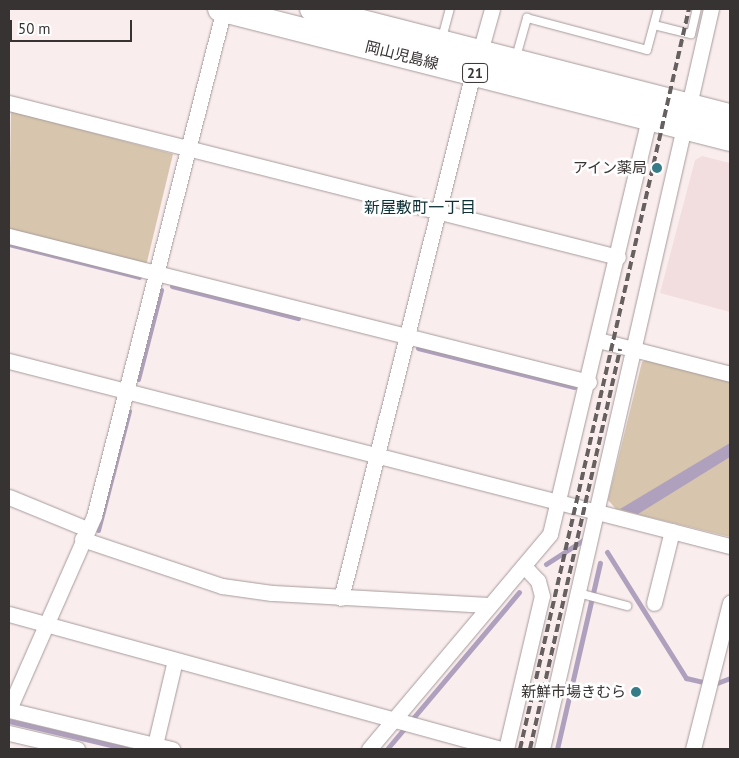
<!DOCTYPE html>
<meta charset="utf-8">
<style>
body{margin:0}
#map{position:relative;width:739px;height:758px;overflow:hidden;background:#faedee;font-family:"PT Sans","Noto Sans JP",sans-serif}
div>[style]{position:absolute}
.built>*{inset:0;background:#f3dedf}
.green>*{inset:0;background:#d7c6ad}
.water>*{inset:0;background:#afa0be}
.stream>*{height:5px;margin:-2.5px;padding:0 2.5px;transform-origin:2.5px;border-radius:2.5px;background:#afa0be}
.roads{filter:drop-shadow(0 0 1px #a69b9c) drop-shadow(0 0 1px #a69b9c)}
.service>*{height:8px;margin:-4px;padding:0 4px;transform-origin:4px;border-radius:4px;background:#fff}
.minor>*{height:15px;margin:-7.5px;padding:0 7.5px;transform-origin:7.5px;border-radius:7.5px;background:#fff}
.primary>*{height:24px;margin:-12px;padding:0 12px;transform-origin:12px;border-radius:12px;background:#fff}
.rail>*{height:4px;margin-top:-2px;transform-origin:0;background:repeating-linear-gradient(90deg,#666060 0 8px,transparent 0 12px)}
.dots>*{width:14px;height:14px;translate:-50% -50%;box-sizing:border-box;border:2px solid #fefefe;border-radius:50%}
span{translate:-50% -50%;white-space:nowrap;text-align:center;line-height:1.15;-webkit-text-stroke:5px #fefefe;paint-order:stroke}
.shield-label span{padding:1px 4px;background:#fefefe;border:1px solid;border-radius:4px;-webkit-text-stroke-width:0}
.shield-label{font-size:14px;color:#383333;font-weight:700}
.street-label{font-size:15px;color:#383333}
.poi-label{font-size:15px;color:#383333}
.right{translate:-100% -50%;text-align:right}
.neighbourhood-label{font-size:16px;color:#0e3036}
.frame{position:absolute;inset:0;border:10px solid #383333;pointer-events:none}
.scale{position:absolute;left:10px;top:20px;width:122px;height:22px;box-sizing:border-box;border:2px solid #383333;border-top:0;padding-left:6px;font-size:15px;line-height:18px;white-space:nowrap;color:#383333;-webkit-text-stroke:4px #fefefe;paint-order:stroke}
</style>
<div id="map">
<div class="built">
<i style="clip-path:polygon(702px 156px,730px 163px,730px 312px,660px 293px,695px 160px)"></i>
</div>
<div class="green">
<i style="clip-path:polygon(11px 111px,173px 154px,146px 266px,9px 231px)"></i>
<i style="clip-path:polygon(651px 357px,730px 377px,730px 537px,616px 509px,608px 500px,642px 362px)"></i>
</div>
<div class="water">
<i style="clip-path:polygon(730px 443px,730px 457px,638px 514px,620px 509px)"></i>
</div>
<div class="stream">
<i style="left:9px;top:244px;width:134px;rotate:14.2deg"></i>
<i style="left:172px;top:286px;width:130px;rotate:14.3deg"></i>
<i style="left:418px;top:348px;width:161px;rotate:14deg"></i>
<i style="left:138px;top:379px;width:92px;rotate:-75.5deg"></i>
<i style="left:98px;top:530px;width:123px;rotate:-75.4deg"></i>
<i style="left:607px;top:552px;width:149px;rotate:57.9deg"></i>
<i style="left:686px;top:678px;width:17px;rotate:13deg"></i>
<i style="left:546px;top:564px;width:46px;rotate:-32.7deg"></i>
<i style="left:717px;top:683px;width:14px;rotate:-21deg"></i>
<i style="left:9px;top:721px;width:121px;rotate:13.3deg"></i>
<i style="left:387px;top:749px;width:205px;rotate:-49.9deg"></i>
<i style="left:557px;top:749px;width:191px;rotate:-77deg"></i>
</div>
<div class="roads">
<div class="service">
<i style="left:654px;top:25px;width:38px;rotate:14deg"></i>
<i style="left:691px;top:34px;width:26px;rotate:-77deg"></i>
<i style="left:442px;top:38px;width:30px;rotate:-75deg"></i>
<i style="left:516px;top:57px;width:41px;rotate:-74.2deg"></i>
<i style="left:527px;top:18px;width:124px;rotate:14.9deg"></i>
<i style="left:647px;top:50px;width:42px;rotate:-75deg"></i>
<i style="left:578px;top:593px;width:51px;rotate:14.9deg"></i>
</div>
<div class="minor">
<i style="left:480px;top:52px;width:45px;rotate:-74.4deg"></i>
<i style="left:9px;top:103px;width:628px;rotate:14.19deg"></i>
<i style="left:9px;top:236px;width:598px;rotate:14.13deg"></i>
<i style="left:598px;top:340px;width:136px;rotate:14.4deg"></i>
<i style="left:9px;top:361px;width:744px;rotate:14.39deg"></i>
<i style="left:9px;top:497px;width:84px;rotate:22.3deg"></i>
<i style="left:82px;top:539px;width:148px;rotate:18.6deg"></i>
<i style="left:222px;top:586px;width:50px;rotate:8deg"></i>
<i style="left:272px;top:593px;width:218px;rotate:3.2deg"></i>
<i style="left:341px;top:598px;width:541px;rotate:-75.89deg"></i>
<i style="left:654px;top:603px;width:74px;rotate:-76deg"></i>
<i style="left:9px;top:614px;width:510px;rotate:15.34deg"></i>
<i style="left:9px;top:709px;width:211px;rotate:-66.2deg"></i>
<i style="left:94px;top:516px;width:523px;rotate:-75.62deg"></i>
<i style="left:9px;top:710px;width:168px;rotate:13.5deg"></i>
<i style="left:9px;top:733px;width:70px;rotate:13.2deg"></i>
<i style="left:154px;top:749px;width:91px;rotate:-76.7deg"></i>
<i style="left:369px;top:749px;width:281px;rotate:-49.9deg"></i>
<i style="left:550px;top:534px;width:435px;rotate:-76.6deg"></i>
<i style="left:506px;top:749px;width:157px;rotate:-76.8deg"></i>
<i style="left:542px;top:596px;width:16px;rotate:-105deg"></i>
<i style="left:538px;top:581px;width:21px;rotate:-133deg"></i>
<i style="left:542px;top:749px;width:759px;rotate:-77.14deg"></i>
<i style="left:693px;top:749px;width:151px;rotate:-75.8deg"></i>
</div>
<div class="primary">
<i style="left:220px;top:9px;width:526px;rotate:14.3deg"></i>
<i style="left:312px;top:9px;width:431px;rotate:14.4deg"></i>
</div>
</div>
<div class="rail">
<i style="left:520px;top:749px;width:759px;rotate:-77.14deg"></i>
<i style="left:530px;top:749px;width:410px;rotate:-77.3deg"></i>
</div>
<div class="dots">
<i style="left:657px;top:168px;background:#367c88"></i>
<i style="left:636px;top:692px;background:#367c88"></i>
</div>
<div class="shield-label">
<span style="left:475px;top:73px">21</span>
</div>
<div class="street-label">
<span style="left:402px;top:55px;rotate:14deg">岡山児島線</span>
</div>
<div class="poi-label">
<span class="right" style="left:647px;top:168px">アイン薬局</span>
<span class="right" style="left:626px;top:692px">新鮮市場きむら</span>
</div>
<div class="neighbourhood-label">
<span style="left:420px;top:207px">新屋敷町一丁目</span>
</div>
<div class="frame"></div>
<div class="scale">50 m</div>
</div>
